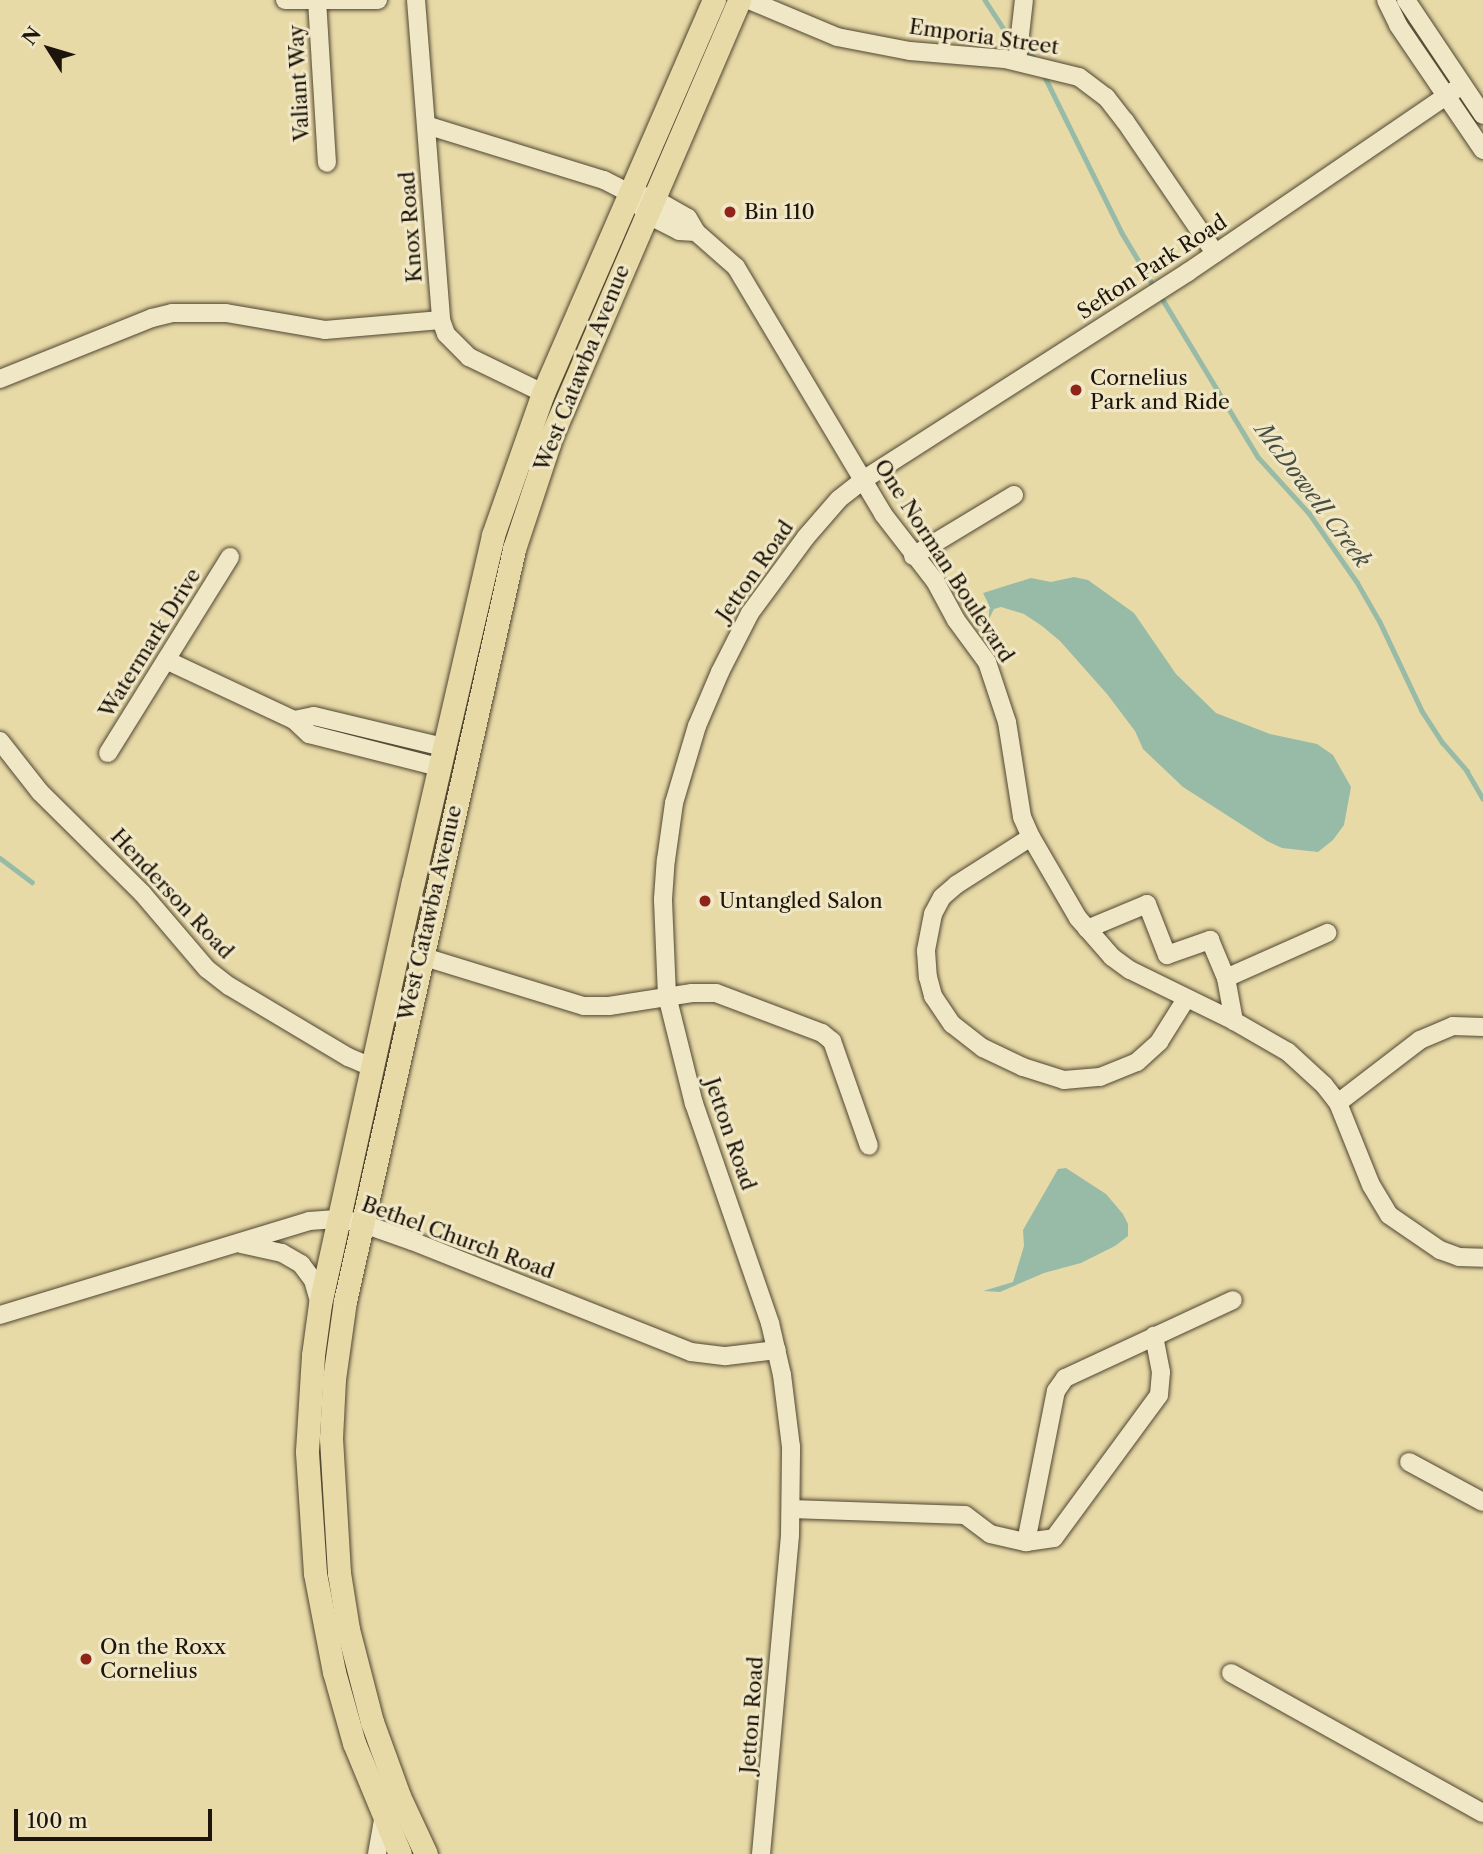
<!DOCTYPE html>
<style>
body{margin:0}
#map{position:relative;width:1483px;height:1854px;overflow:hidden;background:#e8daa7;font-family:"Libre Caslon Text",serif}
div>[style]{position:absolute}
.water>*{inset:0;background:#97bba7}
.stream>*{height:4.5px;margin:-2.25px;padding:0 2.25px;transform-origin:2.25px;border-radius:2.25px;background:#97bba7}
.roads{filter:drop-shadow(0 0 2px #504632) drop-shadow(0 0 2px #504632)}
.minor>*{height:18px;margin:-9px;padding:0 9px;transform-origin:9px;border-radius:9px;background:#f0e7c6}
.major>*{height:23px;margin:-11.5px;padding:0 11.5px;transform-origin:11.5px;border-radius:11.5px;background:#e8daa7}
.dots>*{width:19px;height:19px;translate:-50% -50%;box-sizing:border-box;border:4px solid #f0e7c6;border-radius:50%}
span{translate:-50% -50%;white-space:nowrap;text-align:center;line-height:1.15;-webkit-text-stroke:6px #f0e7c6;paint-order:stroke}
.street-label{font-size:21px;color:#1d140b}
.poi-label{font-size:21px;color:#1d140b}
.left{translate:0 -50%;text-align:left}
.water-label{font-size:23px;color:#484e42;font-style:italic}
.north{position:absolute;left:14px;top:14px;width:70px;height:70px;-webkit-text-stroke:5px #f0e7c6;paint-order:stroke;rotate:307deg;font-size:19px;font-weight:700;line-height:28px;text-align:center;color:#1d140b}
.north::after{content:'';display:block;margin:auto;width:24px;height:32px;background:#1d140b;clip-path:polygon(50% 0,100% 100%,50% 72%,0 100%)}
.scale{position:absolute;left:14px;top:1809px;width:198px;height:32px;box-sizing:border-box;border:4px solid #1d140b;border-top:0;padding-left:9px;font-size:21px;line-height:24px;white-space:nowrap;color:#1d140b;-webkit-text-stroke:5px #f0e7c6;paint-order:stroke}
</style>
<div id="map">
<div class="water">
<i style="clip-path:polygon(1074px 577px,1088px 580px,1134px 613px,1176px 674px,1216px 713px,1270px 734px,1317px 744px,1333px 755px,1351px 787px,1344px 825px,1333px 840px,1318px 852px,1282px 848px,1267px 841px,1183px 787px,1143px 749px,1135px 731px,1107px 694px,1060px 641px,1042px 626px,1024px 614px,1001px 607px,994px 609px,989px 619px,989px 605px,983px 593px,1031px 578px,1051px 582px)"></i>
<i style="clip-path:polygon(1066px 1168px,1106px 1194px,1123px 1214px,1128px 1224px,1128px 1236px,1115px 1246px,1081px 1263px,1044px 1273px,1000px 1292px,983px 1291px,1013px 1282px,1024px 1246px,1023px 1230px,1058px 1169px)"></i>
</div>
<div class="stream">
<i style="left:985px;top:0;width:35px;rotate:57deg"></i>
<i style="left:1004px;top:29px;width:14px;rotate:36deg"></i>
<i style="left:1025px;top:44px;width:19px;rotate:58deg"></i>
<i style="left:1043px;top:73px;width:178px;rotate:63.7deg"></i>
<i style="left:1122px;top:233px;width:64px;rotate:59deg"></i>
<i style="left:1160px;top:295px;width:189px;rotate:58.8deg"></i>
<i style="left:1258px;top:457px;width:76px;rotate:47.7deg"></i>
<i style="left:1309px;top:513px;width:84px;rotate:55.2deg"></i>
<i style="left:1357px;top:582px;width:46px;rotate:60.1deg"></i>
<i style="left:1380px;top:622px;width:98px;rotate:64.7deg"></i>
<i style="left:1422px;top:711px;width:38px;rotate:57deg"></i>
<i style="left:1443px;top:743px;width:37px;rotate:49deg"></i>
<i style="left:1467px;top:771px;width:32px;rotate:60deg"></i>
<i style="left:0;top:858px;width:40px;rotate:37deg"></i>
</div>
<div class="roads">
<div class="minor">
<i style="left:285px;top:0;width:93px"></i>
<i style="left:317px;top:0;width:163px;rotate:86.5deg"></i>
<i style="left:416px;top:0;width:321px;rotate:85.5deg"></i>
<i style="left:441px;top:320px;width:15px;rotate:70deg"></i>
<i style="left:446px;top:334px;width:33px;rotate:45deg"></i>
<i style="left:469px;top:357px;width:82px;rotate:25.9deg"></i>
<i style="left:749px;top:0;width:95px;rotate:22.8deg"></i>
<i style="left:837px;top:37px;width:74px;rotate:10.9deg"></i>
<i style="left:910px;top:51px;width:95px;rotate:4.8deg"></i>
<i style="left:1005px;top:59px;width:76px;rotate:13.7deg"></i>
<i style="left:1079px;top:77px;width:34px;rotate:37deg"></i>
<i style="left:1106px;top:97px;width:31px;rotate:52deg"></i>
<i style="left:1125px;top:121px;width:160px;rotate:55.7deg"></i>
<i style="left:1386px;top:0;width:28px;rotate:64deg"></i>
<i style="left:1398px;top:25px;width:151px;rotate:55.8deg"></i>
<i style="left:1406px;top:0;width:138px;rotate:56.2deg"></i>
<i style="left:1017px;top:61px;width:61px;rotate:-83.5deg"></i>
<i style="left:426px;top:125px;width:186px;rotate:17.2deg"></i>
<i style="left:604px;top:180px;width:29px;rotate:27deg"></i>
<i style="left:630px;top:193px;width:24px;rotate:12deg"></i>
<i style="left:653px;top:198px;width:40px;rotate:29.7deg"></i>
<i style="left:688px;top:218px;width:16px;rotate:60deg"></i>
<i style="left:696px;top:232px;width:53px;rotate:41.2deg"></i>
<i style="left:736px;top:267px;width:287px;rotate:59.2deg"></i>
<i style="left:883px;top:514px;width:85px;rotate:52.2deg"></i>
<i style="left:935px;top:581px;width:44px;rotate:61.7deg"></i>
<i style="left:956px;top:620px;width:52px;rotate:53.6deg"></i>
<i style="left:987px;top:662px;width:63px;rotate:71.6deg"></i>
<i style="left:1007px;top:722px;width:96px;rotate:81deg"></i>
<i style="left:1022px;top:817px;width:22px;rotate:66deg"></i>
<i style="left:1031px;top:837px;width:94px;rotate:59.9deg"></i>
<i style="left:1078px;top:918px;width:52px;rotate:48.9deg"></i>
<i style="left:1112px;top:957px;width:22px;rotate:36deg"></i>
<i style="left:1130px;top:970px;width:116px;rotate:26.1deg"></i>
<i style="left:1234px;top:1021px;width:62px;rotate:29.9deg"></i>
<i style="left:1288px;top:1052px;width:49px;rotate:42.5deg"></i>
<i style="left:1324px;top:1085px;width:23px;rotate:52deg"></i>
<i style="left:639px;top:204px;width:12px;rotate:55deg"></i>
<i style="left:646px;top:214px;width:37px;rotate:27deg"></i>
<i style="left:679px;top:231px;width:17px;rotate:3deg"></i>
<i style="left:0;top:379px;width:164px;rotate:-21.9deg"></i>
<i style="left:152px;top:318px;width:21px;rotate:-14deg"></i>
<i style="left:172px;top:313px;width:54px"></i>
<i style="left:226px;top:313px;width:100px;rotate:9.7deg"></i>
<i style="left:325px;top:330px;width:116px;rotate:-4.9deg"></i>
<i style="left:913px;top:556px;width:118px;rotate:-31.1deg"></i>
<i style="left:166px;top:660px;width:141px;rotate:25.1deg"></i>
<i style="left:294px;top:720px;width:21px;rotate:43deg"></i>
<i style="left:309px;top:734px;width:133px;rotate:14.3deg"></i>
<i style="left:294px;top:720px;width:20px;rotate:-11deg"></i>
<i style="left:314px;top:716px;width:133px;rotate:13.5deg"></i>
<i style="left:0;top:741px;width:65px;rotate:51.9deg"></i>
<i style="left:40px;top:792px;width:144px;rotate:44.7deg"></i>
<i style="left:142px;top:893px;width:100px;rotate:49.5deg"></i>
<i style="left:207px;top:969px;width:28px;rotate:38deg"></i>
<i style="left:229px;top:986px;width:139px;rotate:30.8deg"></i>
<i style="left:348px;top:1057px;width:26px;rotate:23deg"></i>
<i style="left:108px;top:753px;width:231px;rotate:-58.1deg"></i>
<i style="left:1031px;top:837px;width:89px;rotate:147.4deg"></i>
<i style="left:956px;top:885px;width:18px;rotate:139deg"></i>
<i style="left:942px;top:897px;width:19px;rotate:118deg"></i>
<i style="left:933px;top:914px;width:38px;rotate:101deg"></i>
<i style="left:926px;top:951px;width:26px;rotate:86deg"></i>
<i style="left:928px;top:977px;width:20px;rotate:75deg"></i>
<i style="left:933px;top:996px;width:34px;rotate:56deg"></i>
<i style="left:952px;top:1024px;width:39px;rotate:38deg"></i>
<i style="left:983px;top:1048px;width:44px;rotate:25.4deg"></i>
<i style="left:1023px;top:1067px;width:43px;rotate:17.6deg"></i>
<i style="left:1064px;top:1080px;width:36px;rotate:-5deg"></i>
<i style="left:1100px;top:1077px;width:40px;rotate:-22deg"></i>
<i style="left:1137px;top:1062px;width:30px;rotate:-42deg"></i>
<i style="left:1159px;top:1042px;width:51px;rotate:-57.9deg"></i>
<i style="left:1087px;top:929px;width:65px;rotate:-22.6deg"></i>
<i style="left:1147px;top:904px;width:55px;rotate:68.6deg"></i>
<i style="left:1167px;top:955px;width:46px;rotate:-19.2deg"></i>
<i style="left:1210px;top:940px;width:41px;rotate:67.2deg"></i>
<i style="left:1226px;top:978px;width:111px;rotate:-24deg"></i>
<i style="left:421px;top:956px;width:170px;rotate:17.1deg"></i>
<i style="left:584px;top:1006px;width:25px"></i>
<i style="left:609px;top:1006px;width:84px;rotate:-8.9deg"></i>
<i style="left:692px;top:993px;width:24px"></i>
<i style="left:716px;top:993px;width:113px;rotate:20.7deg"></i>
<i style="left:822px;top:1033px;width:13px;rotate:39deg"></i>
<i style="left:832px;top:1041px;width:111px;rotate:70.6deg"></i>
<i style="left:1226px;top:978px;width:44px;rotate:79.5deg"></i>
<i style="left:1483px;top:1027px;width:30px;rotate:-178deg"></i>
<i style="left:1453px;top:1026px;width:36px;rotate:157deg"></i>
<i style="left:1420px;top:1040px;width:103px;rotate:142.5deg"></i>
<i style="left:1338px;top:1103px;width:88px;rotate:68.1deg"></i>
<i style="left:1371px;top:1185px;width:35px;rotate:59deg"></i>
<i style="left:1389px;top:1215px;width:62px;rotate:34.5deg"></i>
<i style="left:1440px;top:1250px;width:20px;rotate:20deg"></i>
<i style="left:1459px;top:1257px;width:24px;rotate:2deg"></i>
<i style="left:241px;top:1244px;width:42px;rotate:12.4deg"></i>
<i style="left:282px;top:1253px;width:22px;rotate:30deg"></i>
<i style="left:301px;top:1264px;width:20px;rotate:53deg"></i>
<i style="left:313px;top:1280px;width:25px;rotate:74deg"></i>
<i style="left:0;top:1315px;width:323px;rotate:-16.9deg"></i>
<i style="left:309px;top:1221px;width:28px;rotate:-4deg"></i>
<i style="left:337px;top:1219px;width:24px;rotate:9deg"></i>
<i style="left:361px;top:1223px;width:54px;rotate:19.4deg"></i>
<i style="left:412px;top:1241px;width:300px;rotate:21.7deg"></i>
<i style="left:691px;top:1352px;width:35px;rotate:7deg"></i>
<i style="left:726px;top:1356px;width:51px;rotate:-6.7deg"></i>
<i style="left:1409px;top:1462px;width:84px;rotate:28.4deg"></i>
<i style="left:791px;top:1509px;width:174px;rotate:2deg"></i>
<i style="left:965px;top:1515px;width:31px;rotate:37deg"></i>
<i style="left:990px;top:1534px;width:37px;rotate:13deg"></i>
<i style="left:1026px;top:1542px;width:154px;rotate:-78.8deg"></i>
<i style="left:1056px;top:1391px;width:16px;rotate:-55deg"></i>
<i style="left:1065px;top:1378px;width:185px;rotate:-24.9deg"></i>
<i style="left:1026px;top:1542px;width:28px;rotate:-8deg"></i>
<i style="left:1054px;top:1538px;width:177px;rotate:-53.7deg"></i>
<i style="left:1159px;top:1395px;width:23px;rotate:-85deg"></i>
<i style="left:1161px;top:1372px;width:37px;rotate:-101deg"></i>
<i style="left:1231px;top:1673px;width:288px;rotate:29.1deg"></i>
<i style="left:377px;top:1854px;width:35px;rotate:-80deg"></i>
<i style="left:761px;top:1854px;width:320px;rotate:-84.8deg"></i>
<i style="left:790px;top:1535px;width:88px;rotate:-89.3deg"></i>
<i style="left:791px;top:1447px;width:73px;rotate:-97.1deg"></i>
<i style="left:782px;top:1375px;width:53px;rotate:-103deg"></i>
<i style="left:770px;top:1323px;width:232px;rotate:-109.1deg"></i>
<i style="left:694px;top:1104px;width:111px;rotate:-104deg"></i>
<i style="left:667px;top:996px;width:97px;rotate:-92.4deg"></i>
<i style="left:663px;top:899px;width:39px;rotate:-86deg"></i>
<i style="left:666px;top:860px;width:58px;rotate:-82deg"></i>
<i style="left:674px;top:803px;width:80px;rotate:-73.4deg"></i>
<i style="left:697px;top:726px;width:59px;rotate:-66.9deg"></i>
<i style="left:720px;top:672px;width:66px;rotate:-63deg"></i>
<i style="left:750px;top:613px;width:94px;rotate:-53.6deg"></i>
<i style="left:806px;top:537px;width:50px;rotate:-49deg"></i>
<i style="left:839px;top:499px;width:31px;rotate:-38deg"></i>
<i style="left:863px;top:480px;width:386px;rotate:-32.6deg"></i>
<i style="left:1188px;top:272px;width:332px;rotate:-34.3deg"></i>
</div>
<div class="major">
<i style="left:400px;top:1854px;width:120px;rotate:-112.5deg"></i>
<i style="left:354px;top:1743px;width:74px;rotate:-105.7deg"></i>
<i style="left:334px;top:1672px;width:101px;rotate:-100.9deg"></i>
<i style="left:315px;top:1573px;width:122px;rotate:-93.8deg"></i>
<i style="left:307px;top:1451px;width:96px;rotate:-86.4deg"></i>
<i style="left:313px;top:1355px;width:51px;rotate:-82.2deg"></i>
<i style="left:320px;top:1304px;width:432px;rotate:-77.6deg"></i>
<i style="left:413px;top:882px;width:356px;rotate:-77deg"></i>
<i style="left:493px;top:535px;width:151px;rotate:-70.6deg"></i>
<i style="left:543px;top:393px;width:429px;rotate:-66.5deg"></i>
<i style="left:426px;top:1854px;width:64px;rotate:-115deg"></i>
<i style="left:399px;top:1796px;width:79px;rotate:-110deg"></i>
<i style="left:372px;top:1722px;width:96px;rotate:-104.5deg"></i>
<i style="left:348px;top:1629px;width:57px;rotate:-99.1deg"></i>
<i style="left:339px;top:1573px;width:135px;rotate:-93.4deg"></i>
<i style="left:331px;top:1438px;width:59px;rotate:-87.1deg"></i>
<i style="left:334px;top:1379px;width:79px;rotate:-82deg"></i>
<i style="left:345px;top:1301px;width:771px;rotate:-77.33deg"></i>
<i style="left:514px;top:549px;width:120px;rotate:-71.6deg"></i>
<i style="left:552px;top:435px;width:473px;rotate:-66.7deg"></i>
</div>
</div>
<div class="dots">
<i style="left:730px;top:212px;background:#8f2418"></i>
<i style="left:1076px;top:390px;background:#8f2418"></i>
<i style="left:705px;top:901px;background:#8f2418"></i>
<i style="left:86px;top:1659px;background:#8f2418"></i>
</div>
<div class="street-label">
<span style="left:984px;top:37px;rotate:8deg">Emporia Street</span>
<span style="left:299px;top:83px;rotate:-93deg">Valiant Way</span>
<span style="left:411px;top:227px;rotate:-94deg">Knox Road</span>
<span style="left:1152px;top:267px;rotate:-33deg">Sefton Park Road</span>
<span style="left:582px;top:368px;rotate:-68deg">West Catawba Avenue</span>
<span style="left:944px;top:561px;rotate:57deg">One Norman Boulevard</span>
<span style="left:755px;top:571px;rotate:-55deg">Jetton Road</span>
<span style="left:150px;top:643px;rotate:-58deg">Watermark Drive</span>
<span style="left:172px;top:894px;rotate:47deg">Henderson Road</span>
<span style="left:430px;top:913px;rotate:-77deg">West Catawba Avenue</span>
<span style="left:730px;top:1134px;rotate:71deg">Jetton Road</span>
<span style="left:458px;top:1238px;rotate:20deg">Bethel Church Road</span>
<span style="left:752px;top:1715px;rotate:-86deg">Jetton Road</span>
</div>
<div class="poi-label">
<span class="left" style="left:744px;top:212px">Bin 110</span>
<span class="left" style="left:1090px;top:390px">Cornelius<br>Park and Ride</span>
<span class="left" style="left:719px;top:901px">Untangled Salon</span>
<span class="left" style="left:100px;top:1659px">On the Roxx<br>Cornelius</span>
</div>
<div class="water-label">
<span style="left:1313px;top:495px;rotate:53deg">McDowell Creek</span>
</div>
<div class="north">N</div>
<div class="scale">100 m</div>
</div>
